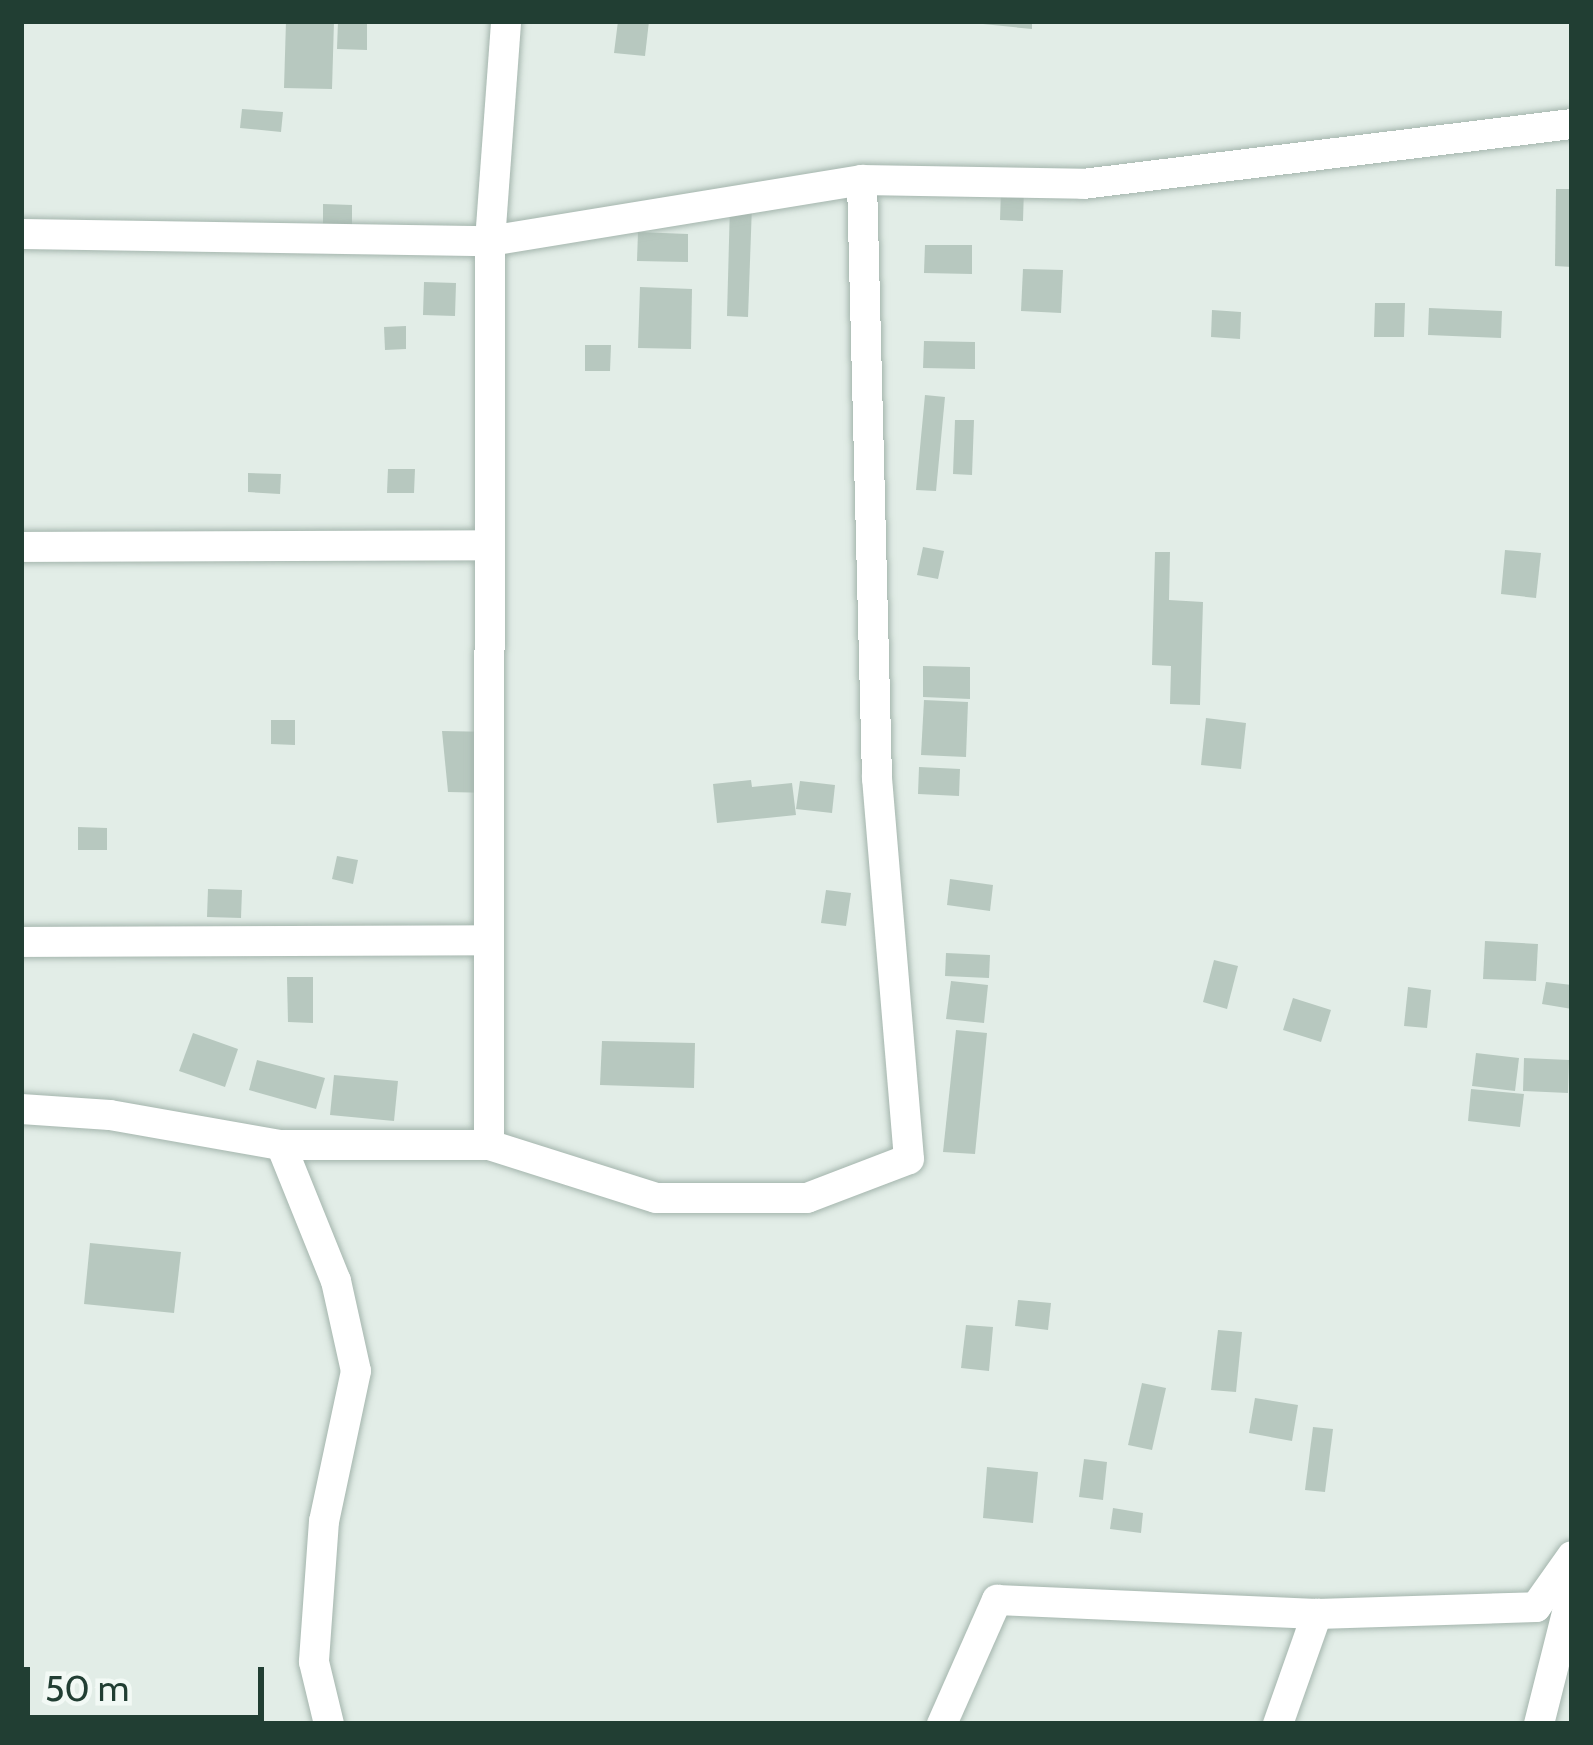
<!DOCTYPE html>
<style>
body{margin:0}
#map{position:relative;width:1593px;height:1745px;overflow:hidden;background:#e2ede7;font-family:Cabin,sans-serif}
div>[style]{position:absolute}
.building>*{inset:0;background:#b7c8bf}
.roads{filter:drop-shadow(0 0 3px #a4b5ad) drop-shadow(0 0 3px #a4b5ad)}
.street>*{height:30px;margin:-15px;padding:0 15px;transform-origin:15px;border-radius:15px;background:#fff}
span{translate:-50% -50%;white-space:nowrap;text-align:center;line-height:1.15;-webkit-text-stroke:12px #f2f9f5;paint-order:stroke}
.frame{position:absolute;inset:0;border:24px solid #213e33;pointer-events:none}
.scale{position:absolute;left:24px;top:1667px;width:240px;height:54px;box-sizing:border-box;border:6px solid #213e33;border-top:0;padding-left:15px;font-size:36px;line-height:42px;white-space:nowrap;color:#213e33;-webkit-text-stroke:9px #f2f9f5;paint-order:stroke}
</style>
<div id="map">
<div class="building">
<i style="clip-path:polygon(286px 21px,334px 21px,332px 89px,284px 88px)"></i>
<i style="clip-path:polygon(338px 21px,367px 21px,367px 50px,337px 49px)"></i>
<i style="clip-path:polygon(618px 21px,649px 21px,645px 56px,614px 53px)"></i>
<i style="clip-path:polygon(953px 21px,1032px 21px,1032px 29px)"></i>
<i style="clip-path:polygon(242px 109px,283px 112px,281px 132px,240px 128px)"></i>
<i style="clip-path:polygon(1001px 188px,1024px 188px,1023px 221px,1000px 220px)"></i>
<i style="clip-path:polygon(1556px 189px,1572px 189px,1572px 267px,1555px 266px)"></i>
<i style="clip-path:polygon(323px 204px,352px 205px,352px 226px,323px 225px)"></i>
<i style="clip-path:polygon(730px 204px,752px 205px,748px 317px,727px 316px)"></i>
<i style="clip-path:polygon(638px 232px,688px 234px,688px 262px,637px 261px)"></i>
<i style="clip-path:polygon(925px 245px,972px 245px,972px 274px,924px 273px)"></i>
<i style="clip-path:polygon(1023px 269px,1063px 270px,1061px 313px,1021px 311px)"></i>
<i style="clip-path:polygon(424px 282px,456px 283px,455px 316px,423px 315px)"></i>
<i style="clip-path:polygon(640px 287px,692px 289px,691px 349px,638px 348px)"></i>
<i style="clip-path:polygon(1375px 303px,1405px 303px,1404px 337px,1374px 337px)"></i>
<i style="clip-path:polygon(1429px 308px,1502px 311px,1501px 338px,1428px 335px)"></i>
<i style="clip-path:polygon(1212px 310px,1241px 312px,1240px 339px,1211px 337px)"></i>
<i style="clip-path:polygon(406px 326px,406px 349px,385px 350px,384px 327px)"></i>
<i style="clip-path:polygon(924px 341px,975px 342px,975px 369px,923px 368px)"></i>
<i style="clip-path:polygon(585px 345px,611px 345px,610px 371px,585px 371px)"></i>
<i style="clip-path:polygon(925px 395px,945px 397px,936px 491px,916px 490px)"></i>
<i style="clip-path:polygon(955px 420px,974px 420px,972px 475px,953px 474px)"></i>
<i style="clip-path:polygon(388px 469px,415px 469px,414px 493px,387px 493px)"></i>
<i style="clip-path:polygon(248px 473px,281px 474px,280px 494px,248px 492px)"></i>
<i style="clip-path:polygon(923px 547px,944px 551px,938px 579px,917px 575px)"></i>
<i style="clip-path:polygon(1505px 550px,1541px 553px,1536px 598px,1501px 594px)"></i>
<i style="clip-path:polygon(1155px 552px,1170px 552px,1169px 600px,1203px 602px,1200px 705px,1170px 704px,1171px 666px,1152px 665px)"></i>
<i style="clip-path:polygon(923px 666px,970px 667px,970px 699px,923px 697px)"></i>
<i style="clip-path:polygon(924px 700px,968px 702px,966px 757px,921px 755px)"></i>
<i style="clip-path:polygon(1206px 718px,1246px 723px,1241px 769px,1201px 765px)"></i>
<i style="clip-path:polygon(271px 720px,295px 720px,295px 745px,271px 744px)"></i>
<i style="clip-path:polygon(442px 731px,494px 732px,493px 793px,448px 792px)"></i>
<i style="clip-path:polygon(919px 767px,960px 769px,959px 796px,918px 794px)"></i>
<i style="clip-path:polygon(751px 780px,752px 787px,792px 783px,796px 815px,717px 823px,713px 784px)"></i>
<i style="clip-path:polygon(800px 781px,835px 785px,832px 813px,796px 809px)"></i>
<i style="clip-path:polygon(78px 827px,107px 828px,107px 850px,78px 850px)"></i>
<i style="clip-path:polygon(337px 856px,358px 860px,353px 884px,332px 879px)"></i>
<i style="clip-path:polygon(950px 879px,993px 885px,990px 911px,947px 905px)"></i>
<i style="clip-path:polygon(208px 889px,242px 890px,241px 918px,207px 917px)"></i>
<i style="clip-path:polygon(826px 890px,851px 893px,846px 926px,821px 923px)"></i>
<i style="clip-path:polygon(1485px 941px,1538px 944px,1536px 981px,1483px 979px)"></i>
<i style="clip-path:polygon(946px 953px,990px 955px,989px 978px,945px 976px)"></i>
<i style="clip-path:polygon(1214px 960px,1238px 966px,1227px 1009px,1203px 1002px)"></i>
<i style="clip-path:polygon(287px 977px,313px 977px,313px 1023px,288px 1022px)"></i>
<i style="clip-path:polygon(951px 981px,988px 985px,984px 1023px,946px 1019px)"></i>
<i style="clip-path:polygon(1546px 982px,1572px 985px,1572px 1009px,1542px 1004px)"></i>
<i style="clip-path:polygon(1408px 987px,1431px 990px,1427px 1028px,1404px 1026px)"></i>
<i style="clip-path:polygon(1293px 998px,1331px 1010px,1321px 1042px,1283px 1030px)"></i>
<i style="clip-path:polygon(956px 1030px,987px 1033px,975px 1154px,943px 1152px)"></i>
<i style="clip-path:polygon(193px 1033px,238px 1049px,225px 1087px,179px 1071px)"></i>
<i style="clip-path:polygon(602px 1041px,695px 1043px,694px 1088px,600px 1085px)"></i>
<i style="clip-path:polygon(1476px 1053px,1519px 1058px,1515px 1091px,1472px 1086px)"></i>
<i style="clip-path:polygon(1524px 1058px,1569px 1060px,1568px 1093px,1523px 1091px)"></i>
<i style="clip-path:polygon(257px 1060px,325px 1078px,316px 1109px,249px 1090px)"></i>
<i style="clip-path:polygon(334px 1075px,398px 1081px,394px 1121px,330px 1115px)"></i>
<i style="clip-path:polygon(1471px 1089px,1524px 1094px,1520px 1127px,1468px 1121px)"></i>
<i style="clip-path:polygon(90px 1243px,181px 1252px,174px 1313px,84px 1304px)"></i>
<i style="clip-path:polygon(1018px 1300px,1051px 1303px,1048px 1330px,1015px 1326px)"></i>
<i style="clip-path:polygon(966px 1325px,993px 1327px,989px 1371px,961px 1368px)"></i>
<i style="clip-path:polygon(1218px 1330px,1242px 1332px,1236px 1392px,1211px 1390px)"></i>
<i style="clip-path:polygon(1142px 1383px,1166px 1388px,1152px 1450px,1128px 1445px)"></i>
<i style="clip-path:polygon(1255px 1398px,1298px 1405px,1292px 1441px,1249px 1433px)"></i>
<i style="clip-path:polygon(1313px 1427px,1333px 1429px,1325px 1492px,1305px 1490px)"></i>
<i style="clip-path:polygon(1084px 1459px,1107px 1462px,1103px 1500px,1079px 1497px)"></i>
<i style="clip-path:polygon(987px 1467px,1038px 1472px,1033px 1523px,983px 1518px)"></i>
<i style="clip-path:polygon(1113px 1508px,1143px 1513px,1141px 1533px,1110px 1529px)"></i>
</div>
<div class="roads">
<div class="street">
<i style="left:21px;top:234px;width:469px;rotate:0.9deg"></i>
<i style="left:490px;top:241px;width:377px;rotate:-9.3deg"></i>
<i style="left:862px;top:180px;width:221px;rotate:1deg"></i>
<i style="left:1083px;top:184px;width:493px;rotate:-7deg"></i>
<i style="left:21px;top:547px;width:467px;rotate:-0.2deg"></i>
<i style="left:21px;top:942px;width:464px;rotate:-0.2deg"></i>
<i style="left:21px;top:1109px;width:89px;rotate:3.9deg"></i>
<i style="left:110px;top:1115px;width:174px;rotate:10deg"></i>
<i style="left:281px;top:1145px;width:147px;rotate:68deg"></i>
<i style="left:336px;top:1281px;width:92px;rotate:77.5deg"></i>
<i style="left:356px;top:1371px;width:153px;rotate:102deg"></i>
<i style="left:324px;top:1521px;width:141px;rotate:94.1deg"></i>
<i style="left:314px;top:1662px;width:64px;rotate:76.4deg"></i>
<i style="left:281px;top:1145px;width:208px"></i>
<i style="left:489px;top:1145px;width:904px;rotate:-89.94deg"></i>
<i style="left:490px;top:241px;width:221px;rotate:-85.8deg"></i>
<i style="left:489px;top:1145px;width:175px;rotate:17.6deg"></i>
<i style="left:656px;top:1198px;width:151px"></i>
<i style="left:807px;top:1198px;width:109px;rotate:-20.9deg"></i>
<i style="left:909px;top:1159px;width:382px;rotate:-94.8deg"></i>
<i style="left:877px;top:778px;width:598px;rotate:-91.44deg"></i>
<i style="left:942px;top:1724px;width:136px;rotate:-66.1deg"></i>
<i style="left:997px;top:1600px;width:320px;rotate:2.5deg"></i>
<i style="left:1317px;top:1614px;width:219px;rotate:-1.8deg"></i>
<i style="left:1536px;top:1607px;width:62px;rotate:-54.8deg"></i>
<i style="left:1278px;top:1724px;width:117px;rotate:-70.5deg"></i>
<i style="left:1539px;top:1724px;width:135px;rotate:-75.9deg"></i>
</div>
</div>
<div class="frame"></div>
<div class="scale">50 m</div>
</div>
